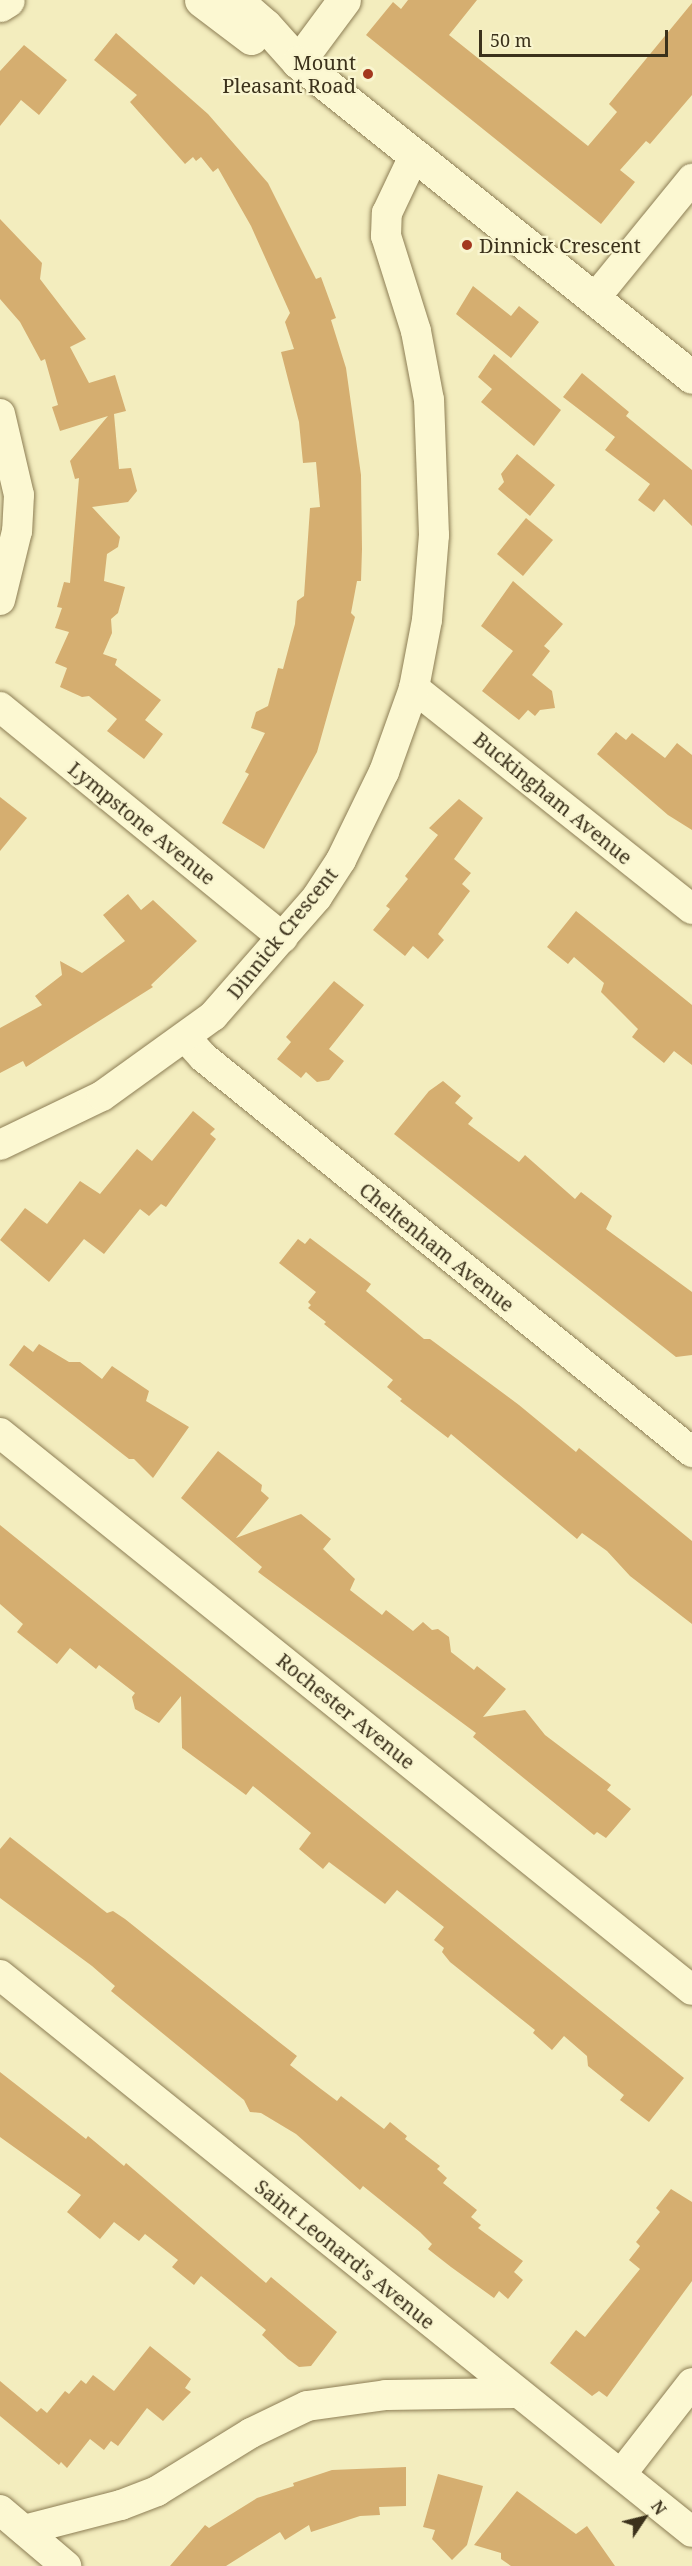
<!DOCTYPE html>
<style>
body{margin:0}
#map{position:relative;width:692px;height:2566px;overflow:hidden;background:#f3edbe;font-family:"Noto Serif",serif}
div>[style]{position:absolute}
.building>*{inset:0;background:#d5ae70}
.roads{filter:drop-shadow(0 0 2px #8d7e55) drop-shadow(0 0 2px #8d7e55)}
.minor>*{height:30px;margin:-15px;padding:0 15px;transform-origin:15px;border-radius:15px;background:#fcf8d2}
.tertiary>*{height:33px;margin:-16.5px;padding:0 16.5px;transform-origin:16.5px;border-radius:16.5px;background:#fcf8d2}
.secondary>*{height:33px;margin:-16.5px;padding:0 16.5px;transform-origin:16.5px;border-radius:16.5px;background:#fcf8d2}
.dots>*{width:16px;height:16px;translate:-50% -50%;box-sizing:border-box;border:3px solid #f9f5cf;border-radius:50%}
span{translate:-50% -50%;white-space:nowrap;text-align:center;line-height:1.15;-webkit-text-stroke:4.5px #f9f5cf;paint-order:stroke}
.poi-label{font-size:20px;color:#3b311b}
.right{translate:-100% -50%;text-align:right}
.left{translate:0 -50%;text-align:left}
.street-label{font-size:20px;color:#3b311b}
.north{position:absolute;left:614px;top:2488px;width:60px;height:60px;-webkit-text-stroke:4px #f9f5cf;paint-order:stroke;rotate:55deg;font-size:16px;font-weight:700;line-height:24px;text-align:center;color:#3b311b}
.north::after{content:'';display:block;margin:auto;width:21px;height:27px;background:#3b311b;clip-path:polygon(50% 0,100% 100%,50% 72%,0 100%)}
.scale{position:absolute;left:479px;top:30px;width:189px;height:27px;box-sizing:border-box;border:3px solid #3b311b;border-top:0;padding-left:8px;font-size:18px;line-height:21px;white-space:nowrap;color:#3b311b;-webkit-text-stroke:4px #f9f5cf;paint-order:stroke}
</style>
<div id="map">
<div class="building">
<i style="clip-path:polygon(408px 0,477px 0,449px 35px,588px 146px,617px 112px,609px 104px,692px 3px,692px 95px,650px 144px,646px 141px,620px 170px,635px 182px,601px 224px,366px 35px,393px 2px,401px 9px)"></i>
<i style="clip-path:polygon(116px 33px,208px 114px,268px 183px,316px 279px,321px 277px,336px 318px,331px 320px,346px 368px,361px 475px,362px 549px,361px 581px,357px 581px,351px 613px,355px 617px,317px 752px,264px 849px,222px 823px,249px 774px,245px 772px,265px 733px,251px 728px,256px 712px,268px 706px,278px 668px,283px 669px,295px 624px,297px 601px,304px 596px,310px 508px,320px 507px,316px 462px,303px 463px,299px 422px,281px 352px,294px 349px,285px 322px,290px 313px,251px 226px,218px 168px,213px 172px,201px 157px,196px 161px,193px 157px,185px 164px,130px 102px,137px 95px,94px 60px)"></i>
<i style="clip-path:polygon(24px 45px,67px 80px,39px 115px,21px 100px,0 126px,0 71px)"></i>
<i style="clip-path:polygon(0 219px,42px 263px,40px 279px,86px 339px,70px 347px,89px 383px,115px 375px,126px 411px,114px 414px,119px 469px,131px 468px,137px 491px,128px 502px,92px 507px,120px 537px,118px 547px,107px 554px,104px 581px,125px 587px,118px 613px,111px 619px,112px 633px,103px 654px,117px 659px,115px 665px,161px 700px,145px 720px,163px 734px,144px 759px,107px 731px,117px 719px,89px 696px,82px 697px,60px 687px,67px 668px,55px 663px,69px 632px,55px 628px,62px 608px,57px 607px,64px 582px,70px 583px,79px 478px,75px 479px,70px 461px,108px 416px,60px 431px,52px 407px,58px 405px,45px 359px,41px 361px,20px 322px,0 299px)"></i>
<i style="clip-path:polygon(473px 286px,511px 316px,519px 306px,539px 322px,511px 358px,456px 314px)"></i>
<i style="clip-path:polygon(494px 354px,561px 410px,534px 446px,481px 402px,492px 389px,478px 377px)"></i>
<i style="clip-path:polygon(582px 373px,629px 412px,626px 416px,692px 470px,692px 526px,664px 499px,654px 512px,638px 500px,650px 484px,605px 450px,615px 437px,563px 397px)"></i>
<i style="clip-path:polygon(517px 454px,555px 485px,530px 516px,498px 489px,504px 482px,501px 474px)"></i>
<i style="clip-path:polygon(526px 518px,553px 540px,523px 576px,497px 554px)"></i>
<i style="clip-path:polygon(513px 581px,563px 624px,544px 646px,550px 651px,532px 675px,552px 691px,555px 708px,540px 710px,535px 716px,528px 710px,519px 720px,482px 691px,513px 651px,481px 626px)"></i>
<i style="clip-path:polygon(616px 732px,626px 740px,632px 733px,665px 758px,677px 743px,692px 755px,692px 830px,668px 815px,597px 754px)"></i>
<i style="clip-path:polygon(0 797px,27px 818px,0 851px)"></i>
<i style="clip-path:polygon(459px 799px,483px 818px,454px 859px,471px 873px,462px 884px,470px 891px,438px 934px,444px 940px,428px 959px,413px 946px,405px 956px,373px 930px,390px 909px,386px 906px,408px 879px,405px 876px,438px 835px,429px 828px)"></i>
<i style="clip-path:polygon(128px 894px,141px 910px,153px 900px,197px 941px,151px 985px,153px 987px,26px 1067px,23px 1061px,0 1073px,0 1028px,42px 1005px,35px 996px,62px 975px,60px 961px,82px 973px,125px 941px,103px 915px)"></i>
<i style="clip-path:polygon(576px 911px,692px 1005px,692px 1065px,674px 1051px,664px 1063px,632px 1037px,638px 1029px,601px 992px,604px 983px,574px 957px,568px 964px,547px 947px)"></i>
<i style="clip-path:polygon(334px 981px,364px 1005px,329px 1049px,344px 1061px,329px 1080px,317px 1082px,306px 1072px,301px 1078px,277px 1059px,291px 1042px,286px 1037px)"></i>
<i style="clip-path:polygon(443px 1081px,461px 1096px,455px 1103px,473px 1118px,468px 1124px,519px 1162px,525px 1155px,575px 1199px,581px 1192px,612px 1216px,606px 1229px,692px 1292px,692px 1355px,676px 1357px,394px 1134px,429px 1091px)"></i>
<i style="clip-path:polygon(193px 1111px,215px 1129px,210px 1134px,216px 1139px,166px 1207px,161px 1204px,149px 1216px,140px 1209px,104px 1254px,84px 1239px,49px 1282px,0 1240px,25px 1208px,47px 1224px,80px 1181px,100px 1194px,137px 1149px,152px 1161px)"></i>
<i style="clip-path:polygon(310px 1238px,371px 1284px,366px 1291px,424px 1339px,430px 1339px,519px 1405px,576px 1452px,579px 1448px,692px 1541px,692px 1624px,630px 1576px,607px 1551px,582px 1533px,577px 1539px,451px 1434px,448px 1438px,400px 1401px,402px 1399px,387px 1387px,393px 1380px,324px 1324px,326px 1322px,308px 1308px,311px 1305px,308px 1302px,316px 1292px,279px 1263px,298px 1239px,305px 1244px)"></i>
<i style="clip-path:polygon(39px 1344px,69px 1362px,80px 1362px,102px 1379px,112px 1366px,149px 1391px,146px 1401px,189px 1427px,153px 1478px,134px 1459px,129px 1459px,9px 1365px,24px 1345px,33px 1352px)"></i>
<i style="clip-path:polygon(218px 1451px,262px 1485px,261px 1491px,269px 1498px,236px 1538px,301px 1514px,331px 1539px,323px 1549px,355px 1579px,350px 1590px,382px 1615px,386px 1610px,413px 1631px,423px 1622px,432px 1630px,438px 1629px,449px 1637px,451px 1652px,474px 1670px,477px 1666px,506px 1689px,483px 1717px,525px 1710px,545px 1735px,611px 1785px,607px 1790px,631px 1809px,606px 1838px,597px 1832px,594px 1835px,473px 1737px,476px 1733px,258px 1572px,262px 1567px,181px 1498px)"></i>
<i style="clip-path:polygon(0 1525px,684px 2078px,649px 2122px,620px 2100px,624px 2095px,588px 2066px,587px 2056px,564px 2036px,552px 2050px,533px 2033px,535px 2030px,450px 1962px,442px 1952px,444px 1948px,434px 1940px,444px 1927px,397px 1890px,385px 1904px,329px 1862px,323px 1869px,299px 1849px,311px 1833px,253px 1786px,246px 1795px,182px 1748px,181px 1696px,159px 1723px,135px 1709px,132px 1697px,135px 1693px,99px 1665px,96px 1669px,70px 1648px,57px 1664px,17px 1632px,23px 1624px,0 1604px)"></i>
<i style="clip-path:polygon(10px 1837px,107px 1913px,113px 1911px,125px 1919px,279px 2042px,297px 2056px,290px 2065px,321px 2089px,337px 2101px,341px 2096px,384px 2129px,390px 2122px,407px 2136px,405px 2139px,440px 2166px,437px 2169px,447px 2178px,443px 2183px,477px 2210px,471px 2217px,481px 2225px,478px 2228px,523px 2261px,514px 2272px,523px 2280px,508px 2299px,499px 2291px,494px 2298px,451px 2267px,428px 2249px,432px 2244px,420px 2232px,363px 2186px,360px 2190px,296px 2134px,261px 2113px,250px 2112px,244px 2100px,111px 1991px,115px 1986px,92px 1966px,0 1898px,0 1849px)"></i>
<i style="clip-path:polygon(0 2072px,86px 2139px,88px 2136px,124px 2166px,126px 2163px,266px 2283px,271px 2277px,337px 2332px,311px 2366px,299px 2367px,288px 2359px,262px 2335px,266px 2330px,201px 2276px,194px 2285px,172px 2267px,178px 2260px,145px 2234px,139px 2241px,114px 2222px,100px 2239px,67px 2212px,81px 2195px,0 2137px)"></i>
<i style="clip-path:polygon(671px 2189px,692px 2202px,692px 2281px,607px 2397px,599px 2391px,592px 2396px,550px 2363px,576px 2330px,585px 2337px,640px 2269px,629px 2260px,640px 2246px,636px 2242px,660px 2212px,656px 2208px)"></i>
<i style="clip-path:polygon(150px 2346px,191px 2379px,185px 2388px,191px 2392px,163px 2421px,147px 2408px,118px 2446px,111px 2441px,104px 2450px,90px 2439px,67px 2468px,61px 2462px,59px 2465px,0 2416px,0 2381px,37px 2412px,41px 2408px,47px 2413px,65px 2391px,69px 2394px,81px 2380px,86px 2384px,93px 2375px,114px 2391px)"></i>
<i style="clip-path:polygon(406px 2467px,406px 2506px,379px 2507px,380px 2515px,360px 2516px,311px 2532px,309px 2525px,285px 2540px,280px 2532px,226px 2566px,170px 2566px,205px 2525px,209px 2528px,257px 2498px,294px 2486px,293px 2483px,332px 2470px)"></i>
<i style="clip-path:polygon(438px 2474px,483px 2486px,467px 2545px,452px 2560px,432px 2539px,435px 2530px,423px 2527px)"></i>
<i style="clip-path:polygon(517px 2491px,576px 2534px,587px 2526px,615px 2566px,511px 2566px,501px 2559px,501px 2553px,474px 2545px)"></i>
</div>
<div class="roads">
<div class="minor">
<i style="left:595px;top:298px;width:154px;rotate:-50.8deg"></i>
<i style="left:0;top:414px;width:83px;rotate:76.8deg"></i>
<i style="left:19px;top:495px;width:36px;rotate:93deg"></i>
<i style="left:17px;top:531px;width:71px;rotate:103.8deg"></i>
<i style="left:414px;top:688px;width:355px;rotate:38.5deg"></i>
<i style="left:0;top:707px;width:365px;rotate:39.2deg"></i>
<i style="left:186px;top:1038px;width:25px;rotate:48deg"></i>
<i style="left:203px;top:1057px;width:629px;rotate:38.93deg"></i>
<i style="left:0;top:1145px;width:113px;rotate:-25.7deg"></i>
<i style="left:102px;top:1096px;width:137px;rotate:-35.8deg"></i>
<i style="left:213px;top:1016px;width:158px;rotate:-48.8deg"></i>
<i style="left:317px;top:897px;width:44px;rotate:-57deg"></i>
<i style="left:341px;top:860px;width:98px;rotate:-64deg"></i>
<i style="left:384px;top:772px;width:89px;rotate:-70.3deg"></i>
<i style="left:414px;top:688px;width:69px;rotate:-79.2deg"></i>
<i style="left:427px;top:620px;width:85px;rotate:-85.3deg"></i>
<i style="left:434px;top:535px;width:135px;rotate:-92.1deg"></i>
<i style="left:429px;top:400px;width:70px;rotate:-100.7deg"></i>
<i style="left:416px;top:331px;width:100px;rotate:-107.5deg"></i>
<i style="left:386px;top:236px;width:23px;rotate:-88deg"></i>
<i style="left:387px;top:213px;width:63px;rotate:-64.7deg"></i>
<i style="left:0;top:1433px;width:888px;rotate:38.83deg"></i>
<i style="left:0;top:1975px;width:888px;rotate:38.83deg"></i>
<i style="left:622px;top:2473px;width:114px;rotate:-52.1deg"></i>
<i style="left:0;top:2510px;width:87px;rotate:40.3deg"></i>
<i style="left:24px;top:2530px;width:100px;rotate:-14.5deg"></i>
<i style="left:121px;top:2505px;width:39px;rotate:-21deg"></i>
<i style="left:157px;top:2491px;width:110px;rotate:-31.7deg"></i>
<i style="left:251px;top:2433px;width:62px;rotate:-25.7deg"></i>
<i style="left:307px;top:2406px;width:80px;rotate:-7.9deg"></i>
<i style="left:386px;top:2395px;width:131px;rotate:-0.9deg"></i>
</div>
<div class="tertiary">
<i style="left:298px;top:62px;width:77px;rotate:-53.4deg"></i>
</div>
<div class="secondary">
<i style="left:201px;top:0;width:63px;rotate:37.2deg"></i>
<i style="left:236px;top:0;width:38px;rotate:41deg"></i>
<i style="left:265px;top:25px;width:50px;rotate:48.3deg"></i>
<i style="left:298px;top:62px;width:504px;rotate:38.64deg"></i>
<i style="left:0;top:5px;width:9px;rotate:-32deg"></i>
</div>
</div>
<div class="dots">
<i style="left:368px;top:74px;background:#a3371e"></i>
<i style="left:467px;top:245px;background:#a3371e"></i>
</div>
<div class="poi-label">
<span class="right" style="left:356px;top:74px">Mount<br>Pleasant Road</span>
<span class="left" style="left:479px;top:245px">Dinnick Crescent</span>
</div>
<div class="street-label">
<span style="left:553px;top:798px;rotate:39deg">Buckingham Avenue</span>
<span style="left:142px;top:823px;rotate:39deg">Lympstone Avenue</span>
<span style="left:282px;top:933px;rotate:-51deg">Dinnick Crescent</span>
<span style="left:437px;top:1247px;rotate:39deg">Cheltenham Avenue</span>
<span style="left:346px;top:1711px;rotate:39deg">Rochester Avenue</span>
<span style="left:345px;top:2254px;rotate:39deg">Saint Leonard's Avenue</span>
</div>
<div class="north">N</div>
<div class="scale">50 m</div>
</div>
